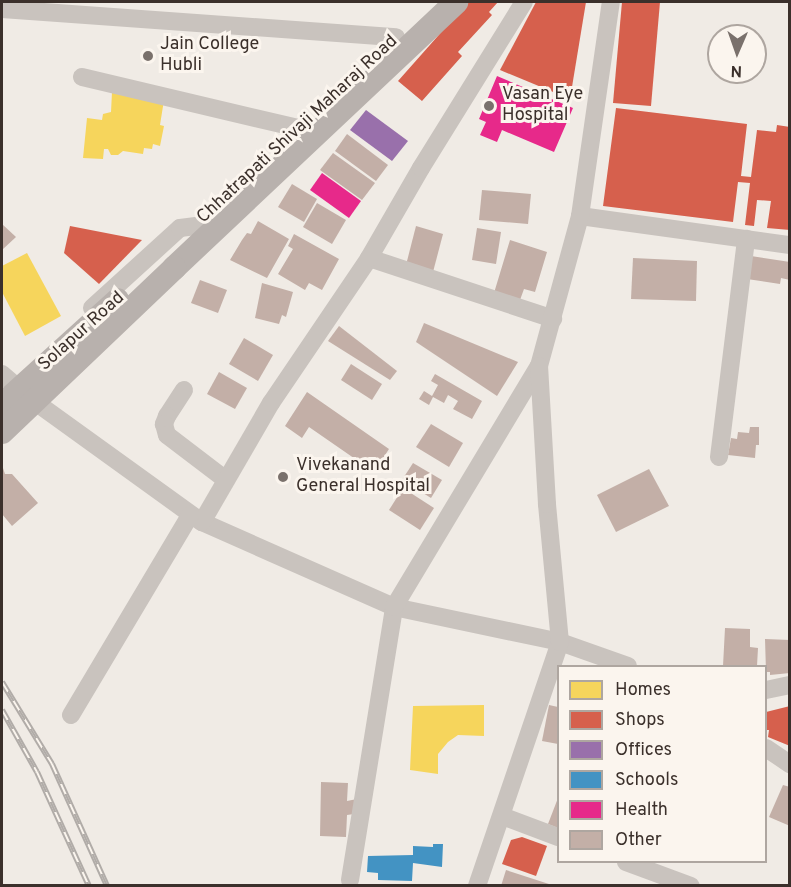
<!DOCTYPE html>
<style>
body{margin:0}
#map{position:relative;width:791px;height:887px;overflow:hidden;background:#f0ebe5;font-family:Overpass,sans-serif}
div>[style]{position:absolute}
.homes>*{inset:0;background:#f6d55c}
.shops>*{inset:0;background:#d6604d}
.offices>*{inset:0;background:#9970ab}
.schools>*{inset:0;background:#4393c3}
.health>*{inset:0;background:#e7298a}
.building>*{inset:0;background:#c3afa7}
.minor>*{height:18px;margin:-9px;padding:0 9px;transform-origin:9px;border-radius:9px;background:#c9c3be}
.major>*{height:24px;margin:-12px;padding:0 12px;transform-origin:12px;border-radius:12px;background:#b8b1ad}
.rail>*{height:6px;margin-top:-3px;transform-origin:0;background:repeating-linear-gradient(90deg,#fbf5ee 0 11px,#b1aca8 0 22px);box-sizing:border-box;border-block:2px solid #b1aca8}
.major-bridge>*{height:24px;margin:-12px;padding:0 12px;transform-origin:12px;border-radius:12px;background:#b8b1ad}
.dots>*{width:16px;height:16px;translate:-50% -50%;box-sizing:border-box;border:3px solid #fbf5ee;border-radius:50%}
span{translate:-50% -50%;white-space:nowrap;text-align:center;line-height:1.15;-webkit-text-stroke:6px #fbf5ee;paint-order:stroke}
.poi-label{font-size:18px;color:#3b302b}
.left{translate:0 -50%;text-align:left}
.street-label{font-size:18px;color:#3b302b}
.frame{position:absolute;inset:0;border:3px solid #3b302b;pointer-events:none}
.legend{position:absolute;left:557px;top:665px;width:210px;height:198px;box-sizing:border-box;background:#fbf5ee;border:2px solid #aea6a0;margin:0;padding:8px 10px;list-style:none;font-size:18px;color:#3b302b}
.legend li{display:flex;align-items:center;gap:12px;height:30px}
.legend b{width:30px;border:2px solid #aea6a0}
.north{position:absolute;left:707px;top:24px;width:60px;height:60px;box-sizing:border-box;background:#fbf5ee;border:2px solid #aea6a0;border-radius:50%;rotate:182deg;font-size:16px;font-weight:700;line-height:24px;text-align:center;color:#3b302b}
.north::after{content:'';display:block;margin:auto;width:21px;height:27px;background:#7a716c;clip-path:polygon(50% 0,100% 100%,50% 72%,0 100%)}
</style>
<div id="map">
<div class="homes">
<i style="clip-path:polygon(112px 92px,164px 100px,160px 125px,164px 126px,160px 146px,153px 144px,152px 149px,144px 148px,143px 154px,123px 151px,118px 155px,111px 155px,108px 149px,104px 149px,103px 159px,83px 158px,87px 118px,102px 120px,103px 114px,111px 112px)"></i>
<i style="clip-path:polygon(27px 253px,61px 316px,25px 336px,2px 292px,2px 266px)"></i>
<i style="clip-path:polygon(484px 705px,484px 736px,458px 735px,448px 742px,438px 754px,438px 774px,410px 770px,413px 706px)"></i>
</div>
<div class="shops">
<i style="clip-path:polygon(468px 2px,498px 2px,489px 12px,492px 15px,458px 52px,462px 56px,422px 101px,398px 81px)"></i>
<i style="clip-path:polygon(536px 2px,586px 2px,570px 99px,500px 70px)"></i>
<i style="clip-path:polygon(622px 2px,660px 2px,651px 106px,613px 103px)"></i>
<i style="clip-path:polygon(616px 108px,747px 124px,741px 176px,751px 177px,757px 130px,776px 132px,777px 125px,790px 127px,790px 230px,767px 228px,771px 201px,757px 200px,754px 226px,745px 225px,750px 183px,738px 182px,733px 222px,603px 206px)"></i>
<i style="clip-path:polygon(70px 226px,142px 240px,99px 284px,64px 253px)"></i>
<i style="clip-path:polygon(790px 706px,790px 746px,768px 737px,769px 730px,766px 730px,766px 712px)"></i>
<i style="clip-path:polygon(522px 837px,547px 846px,536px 876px,502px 864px,511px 840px)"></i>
</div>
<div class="offices">
<i style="clip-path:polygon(366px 110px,408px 141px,392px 161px,350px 130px)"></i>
</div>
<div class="schools">
<i style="clip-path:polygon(433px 844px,443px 844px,442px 867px,413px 863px,412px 881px,378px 880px,378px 873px,367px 872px,368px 856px,413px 855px,413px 846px,433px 847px)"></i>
</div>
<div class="health">
<i style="clip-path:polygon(497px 76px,573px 108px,554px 152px,502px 130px,497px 142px,480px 135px,486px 122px,479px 119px)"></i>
<i style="clip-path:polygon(322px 173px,361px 201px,349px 218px,310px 190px)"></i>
</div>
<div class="building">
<i style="clip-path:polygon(347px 134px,388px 165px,376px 181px,335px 151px)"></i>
<i style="clip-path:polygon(333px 153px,375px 183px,362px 200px,320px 170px)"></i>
<i style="clip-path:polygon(292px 184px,317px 199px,304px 222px,278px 207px)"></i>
<i style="clip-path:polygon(482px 190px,531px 194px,528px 224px,479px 220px)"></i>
<i style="clip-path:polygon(317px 203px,346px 220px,332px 244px,303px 227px)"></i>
<i style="clip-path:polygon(258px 221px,289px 239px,267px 278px,230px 260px,242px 240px,247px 233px,251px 234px)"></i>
<i style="clip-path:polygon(2px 224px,16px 237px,2px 250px)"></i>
<i style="clip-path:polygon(416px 226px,443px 234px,433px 272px,406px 265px)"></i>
<i style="clip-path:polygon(477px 228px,501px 232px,496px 264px,472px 260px)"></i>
<i style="clip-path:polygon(294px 234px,339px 259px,322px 290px,309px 283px,305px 290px,278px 274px,293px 249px,288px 246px)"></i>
<i style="clip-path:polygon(510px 240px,547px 252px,535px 292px,524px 289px,520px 300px,494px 293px)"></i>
<i style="clip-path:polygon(751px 256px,790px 262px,790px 280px,781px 278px,780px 284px,747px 279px)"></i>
<i style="clip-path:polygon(633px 258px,697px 261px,696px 301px,631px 299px)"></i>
<i style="clip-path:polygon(200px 280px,227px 290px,218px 313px,191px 303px)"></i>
<i style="clip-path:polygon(262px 283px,293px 292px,286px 317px,282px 315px,279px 324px,255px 318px)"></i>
<i style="clip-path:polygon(424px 323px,518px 362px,497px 396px,416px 342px)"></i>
<i style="clip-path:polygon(339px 326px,397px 371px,390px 380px,328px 341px)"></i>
<i style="clip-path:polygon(244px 338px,273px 355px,258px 381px,229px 364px)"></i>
<i style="clip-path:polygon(351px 364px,382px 384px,372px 400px,341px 380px)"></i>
<i style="clip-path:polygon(219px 372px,247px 388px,235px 409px,207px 394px)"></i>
<i style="clip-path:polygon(435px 374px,482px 401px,472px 419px,453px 409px,458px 401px,448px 395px,444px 403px,433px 397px,429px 405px,419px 399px,424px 391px,432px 396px,438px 385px,431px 381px)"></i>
<i style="clip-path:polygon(307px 392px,389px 449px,374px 472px,309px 427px,302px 438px,285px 426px)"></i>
<i style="clip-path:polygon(431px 424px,463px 443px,449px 467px,416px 447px)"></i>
<i style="clip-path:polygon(750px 427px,759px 427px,759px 445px,756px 445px,755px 458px,728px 455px,731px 438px,737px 439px,738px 432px,749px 433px)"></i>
<i style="clip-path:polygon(413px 463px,442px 480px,431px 498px,402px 480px)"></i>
<i style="clip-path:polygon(2px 465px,5px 474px,12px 474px,38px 503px,12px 526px,2px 514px)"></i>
<i style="clip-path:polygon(649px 469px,669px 506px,616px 532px,597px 495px)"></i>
<i style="clip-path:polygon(403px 488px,434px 508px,420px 530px,389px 510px)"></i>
<i style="clip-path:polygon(725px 628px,750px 629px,750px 647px,758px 648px,757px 666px,723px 666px)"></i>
<i style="clip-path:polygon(765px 639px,790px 640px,790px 673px,770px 675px,770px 672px,766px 672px)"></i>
<i style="clip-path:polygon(549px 705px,558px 707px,558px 744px,542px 741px)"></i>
<i style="clip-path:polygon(321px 782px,348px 783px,347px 801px,357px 799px,354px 814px,347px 815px,346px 837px,320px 836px)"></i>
<i style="clip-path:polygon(783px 785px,790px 787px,790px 826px,769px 817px)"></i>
<i style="clip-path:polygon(558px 798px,558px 828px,548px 824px)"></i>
<i style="clip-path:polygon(506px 870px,552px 885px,552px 886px,501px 886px)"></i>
</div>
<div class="minor">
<i style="left:2px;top:9px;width:395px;rotate:4.1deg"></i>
<i style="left:82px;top:77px;width:221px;rotate:13.3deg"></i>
<i style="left:580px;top:216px;width:212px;rotate:7.9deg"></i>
<i style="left:369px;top:258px;width:194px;rotate:18.3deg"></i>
<i style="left:92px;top:308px;width:119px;rotate:-42.3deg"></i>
<i style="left:180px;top:228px;width:16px;rotate:-7deg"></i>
<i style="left:2px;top:374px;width:33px;rotate:41deg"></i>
<i style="left:27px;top:396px;width:216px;rotate:35.8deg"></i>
<i style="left:202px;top:522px;width:210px;rotate:23.9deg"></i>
<i style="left:394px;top:607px;width:170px;rotate:11.9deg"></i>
<i style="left:560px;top:642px;width:72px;rotate:19.4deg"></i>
<i style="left:184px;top:390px;width:31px;rotate:123deg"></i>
<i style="left:167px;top:416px;width:9px;rotate:111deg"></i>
<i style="left:164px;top:424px;width:11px;rotate:75deg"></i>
<i style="left:167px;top:435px;width:74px;rotate:37.3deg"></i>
<i style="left:719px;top:457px;width:220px;rotate:-82.9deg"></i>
<i style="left:202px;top:522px;width:138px;rotate:-59.9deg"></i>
<i style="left:271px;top:403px;width:175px;rotate:-55.9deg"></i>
<i style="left:369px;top:258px;width:104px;rotate:-60deg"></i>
<i style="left:421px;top:168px;width:195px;rotate:-58.2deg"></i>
<i style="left:766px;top:690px;width:25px;rotate:-12deg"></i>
<i style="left:71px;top:715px;width:233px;rotate:-59.2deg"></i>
<i style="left:766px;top:748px;width:29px;rotate:34deg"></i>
<i style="left:502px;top:816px;width:60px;rotate:20.6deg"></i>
<i style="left:626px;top:862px;width:69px;rotate:20.3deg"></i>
<i style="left:350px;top:880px;width:277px;rotate:-80.8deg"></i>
<i style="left:394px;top:607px;width:281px;rotate:-59deg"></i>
<i style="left:539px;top:366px;width:156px;rotate:-74.7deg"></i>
<i style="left:580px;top:216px;width:216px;rotate:-81.8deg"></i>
<i style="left:477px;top:886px;width:258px;rotate:-71.2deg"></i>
<i style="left:560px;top:642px;width:139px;rotate:-95.4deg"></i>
<i style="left:547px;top:504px;width:138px;rotate:-93.3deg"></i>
</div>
<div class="major">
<i style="left:174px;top:268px;width:388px;rotate:-43.3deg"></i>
</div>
<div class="rail">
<i style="left:2px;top:682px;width:96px;rotate:58.6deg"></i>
<i style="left:52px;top:764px;width:134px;rotate:65.7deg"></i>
<i style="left:2px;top:710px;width:71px;rotate:60.6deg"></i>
<i style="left:37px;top:772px;width:125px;rotate:65.5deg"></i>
</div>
<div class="major-bridge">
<i style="left:2px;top:405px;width:156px;rotate:-42.2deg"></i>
<i style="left:2px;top:432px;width:238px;rotate:-43.6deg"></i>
</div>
<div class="dots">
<i style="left:148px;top:56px;background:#7a716c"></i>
<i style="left:489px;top:106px;background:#7a716c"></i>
<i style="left:283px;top:477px;background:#7a716c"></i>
</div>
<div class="poi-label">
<span class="left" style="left:160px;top:56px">Jain College<br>Hubli</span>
<span class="left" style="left:502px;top:106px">Vasan Eye<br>Hospital</span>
<span class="left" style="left:296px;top:477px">Vivekanand<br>General Hospital</span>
</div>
<div class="street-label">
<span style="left:298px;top:130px;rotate:-43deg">Chhatrapati Shivaji Maharaj Road</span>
<span style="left:82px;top:332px;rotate:-42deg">Solapur Road</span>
</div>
<div class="frame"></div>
<ul class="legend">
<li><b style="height:16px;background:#f6d55c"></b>Homes</li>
<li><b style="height:16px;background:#d6604d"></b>Shops</li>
<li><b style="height:16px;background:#9970ab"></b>Offices</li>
<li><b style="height:16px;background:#4393c3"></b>Schools</li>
<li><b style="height:16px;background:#e7298a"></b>Health</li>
<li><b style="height:16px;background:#c3afa7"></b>Other</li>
</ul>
<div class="north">N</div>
</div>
